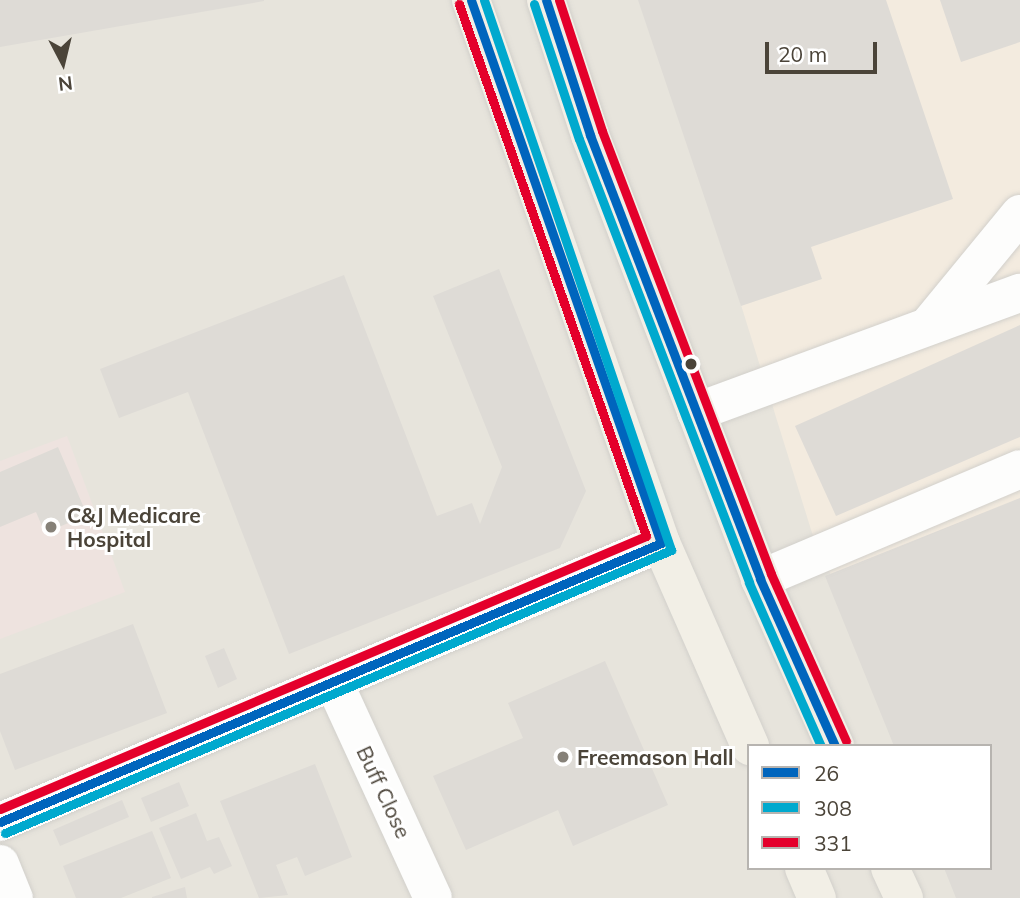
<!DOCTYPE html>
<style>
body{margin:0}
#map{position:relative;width:1020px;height:898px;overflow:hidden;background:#f4f2ee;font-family:Mulish,sans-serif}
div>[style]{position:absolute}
.residential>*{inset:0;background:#e7e4dc}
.commercial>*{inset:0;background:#f3ebdf}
.medical>*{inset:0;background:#eee3df}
.building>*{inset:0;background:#dedbd6}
.roads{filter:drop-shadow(0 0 2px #d2d0cb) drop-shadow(0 0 2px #d2d0cb)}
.minor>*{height:38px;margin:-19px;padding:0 19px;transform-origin:19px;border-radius:19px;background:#fdfdfc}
.major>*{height:38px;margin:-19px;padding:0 19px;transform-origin:19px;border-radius:19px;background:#f2efe6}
.bus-1>*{height:9px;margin:-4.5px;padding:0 4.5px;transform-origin:4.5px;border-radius:4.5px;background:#0065bd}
.bus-2>*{height:9px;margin:-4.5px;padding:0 4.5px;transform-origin:4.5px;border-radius:4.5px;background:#00a9ce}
.bus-3>*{height:9px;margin:-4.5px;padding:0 4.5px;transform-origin:4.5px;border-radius:4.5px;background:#e4002b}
.dots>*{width:19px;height:19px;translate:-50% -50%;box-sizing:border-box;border:4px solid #fff;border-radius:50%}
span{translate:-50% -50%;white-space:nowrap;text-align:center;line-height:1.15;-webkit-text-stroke:6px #fff;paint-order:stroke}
.poi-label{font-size:21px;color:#4b4439;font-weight:700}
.left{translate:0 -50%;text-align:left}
.street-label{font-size:21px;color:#4b4439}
.legend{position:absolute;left:747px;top:744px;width:245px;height:126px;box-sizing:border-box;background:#fff;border:2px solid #b7b4b0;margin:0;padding:9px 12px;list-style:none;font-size:21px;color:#4b4439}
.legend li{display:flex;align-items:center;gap:14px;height:35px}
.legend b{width:35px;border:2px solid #b7b4b0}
.north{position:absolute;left:28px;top:28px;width:70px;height:70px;-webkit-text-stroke:5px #fff;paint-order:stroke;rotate:173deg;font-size:19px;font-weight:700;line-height:28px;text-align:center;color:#4b4439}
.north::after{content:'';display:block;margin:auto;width:24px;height:32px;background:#4b4439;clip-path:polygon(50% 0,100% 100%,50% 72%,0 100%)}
.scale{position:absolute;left:765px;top:42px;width:112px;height:32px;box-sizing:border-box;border:4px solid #4b4439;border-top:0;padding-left:9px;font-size:21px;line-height:24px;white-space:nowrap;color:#4b4439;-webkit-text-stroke:5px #fff;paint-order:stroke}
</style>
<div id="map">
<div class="residential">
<i style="clip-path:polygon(evenodd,0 0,1020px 0,1020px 898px,0 898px,0 0,749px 746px,990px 746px,990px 868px,749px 868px,749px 746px)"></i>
</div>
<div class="commercial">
<i style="clip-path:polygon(646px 0,1020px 0,1020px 898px,990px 868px,990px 746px,909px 746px,813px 536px)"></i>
</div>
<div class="medical">
<i style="clip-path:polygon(67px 436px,125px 592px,0 639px,0 461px)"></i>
</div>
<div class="building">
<i style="clip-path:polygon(0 0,264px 0,264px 1px,0 47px)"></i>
<i style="clip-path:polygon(638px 0,886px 0,953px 199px,811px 247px,822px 279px,741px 306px)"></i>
<i style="clip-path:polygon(940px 0,1020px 0,1020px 42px,961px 62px)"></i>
<i style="clip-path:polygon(499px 269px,586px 491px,560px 548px,289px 654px,188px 392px,119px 418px,100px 369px,344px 275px,437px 516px,472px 503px,480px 524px,502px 467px,433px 296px)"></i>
<i style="clip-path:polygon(1020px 325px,1020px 437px,836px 516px,795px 426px)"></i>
<i style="clip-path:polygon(58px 447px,87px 515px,45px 533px,36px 512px,0 527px,0 472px)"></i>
<i style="clip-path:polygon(1020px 498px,1020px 898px,956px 898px,944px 868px,990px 868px,990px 746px,894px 746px,825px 576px)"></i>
<i style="clip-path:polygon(133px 624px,167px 713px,15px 770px,0 731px,0 674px)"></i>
<i style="clip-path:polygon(224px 648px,237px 679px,218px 688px,205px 656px)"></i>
<i style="clip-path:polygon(605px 661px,668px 805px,573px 846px,558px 810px,466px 850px,433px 776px,523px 738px,508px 703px)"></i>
<i style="clip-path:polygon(315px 764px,352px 857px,305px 876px,297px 857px,276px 865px,288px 895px,259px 898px,220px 801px)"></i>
<i style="clip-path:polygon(179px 782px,189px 806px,151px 822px,141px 798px)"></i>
<i style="clip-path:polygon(122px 800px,129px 817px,60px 846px,53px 830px)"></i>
<i style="clip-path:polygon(196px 813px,207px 841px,219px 837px,232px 866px,214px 874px,210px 867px,181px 879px,159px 828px)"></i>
<i style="clip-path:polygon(152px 831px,171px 878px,121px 898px,76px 898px,63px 866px)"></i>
<i style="clip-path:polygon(185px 887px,187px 898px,152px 898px,152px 897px)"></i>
</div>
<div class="roads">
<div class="minor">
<i style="left:928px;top:326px;width:145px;rotate:-50.6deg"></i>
<i style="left:696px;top:412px;width:345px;rotate:-20.2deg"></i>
<i style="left:760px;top:579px;width:282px;rotate:-22.9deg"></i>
<i style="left:335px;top:685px;width:234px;rotate:65.3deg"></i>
<i style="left:0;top:822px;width:717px;rotate:-22.88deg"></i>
<i style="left:0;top:864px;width:37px;rotate:68deg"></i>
</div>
<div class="major">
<i style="left:471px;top:0;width:575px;rotate:70.71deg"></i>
<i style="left:661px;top:543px;width:222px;rotate:66.3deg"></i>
<i style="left:546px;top:0;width:142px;rotate:71.9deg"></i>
<i style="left:590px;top:135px;width:475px;rotate:69deg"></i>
<i style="left:760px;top:579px;width:183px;rotate:65.8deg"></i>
<i style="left:804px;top:868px;width:33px;rotate:67deg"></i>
<i style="left:890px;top:868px;width:33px;rotate:65deg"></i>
</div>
</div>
<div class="bus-1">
<i style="left:546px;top:0;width:142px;rotate:71.9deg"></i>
<i style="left:590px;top:135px;width:475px;rotate:69deg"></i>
<i style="left:760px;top:579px;width:183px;rotate:65.8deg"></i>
<i style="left:0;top:822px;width:717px;rotate:-22.88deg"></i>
<i style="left:661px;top:543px;width:575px;rotate:-109.29deg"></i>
</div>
<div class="bus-2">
<i style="left:534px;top:4px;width:142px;rotate:71.6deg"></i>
<i style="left:579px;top:139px;width:475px;rotate:69deg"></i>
<i style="left:749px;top:583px;width:178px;rotate:66.2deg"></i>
<i style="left:5px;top:833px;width:724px;rotate:-23.02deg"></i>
<i style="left:671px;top:550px;width:581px;rotate:-108.78deg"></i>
</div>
<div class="bus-3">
<i style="left:559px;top:0;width:138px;rotate:71.8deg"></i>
<i style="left:602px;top:131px;width:474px;rotate:69.1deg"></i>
<i style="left:771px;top:574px;width:183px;rotate:65.8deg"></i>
<i style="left:0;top:809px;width:701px;rotate:-22.91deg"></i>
<i style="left:646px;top:536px;width:564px;rotate:-109.37deg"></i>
</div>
<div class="dots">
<i style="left:691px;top:364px;background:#4b4439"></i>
<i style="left:51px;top:527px;background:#868178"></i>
<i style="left:563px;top:757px;background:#868178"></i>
</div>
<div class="poi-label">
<span class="left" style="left:67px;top:527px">C&amp;J Medicare<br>Hospital</span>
<span class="left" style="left:577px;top:757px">Freemason Hall</span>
</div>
<div class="street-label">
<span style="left:384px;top:792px;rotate:65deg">Buff Close</span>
</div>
<ul class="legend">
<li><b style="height:9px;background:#0065bd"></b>26</li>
<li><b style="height:9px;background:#00a9ce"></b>308</li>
<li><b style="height:9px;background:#e4002b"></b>331</li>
</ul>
<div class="north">N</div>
<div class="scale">20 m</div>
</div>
